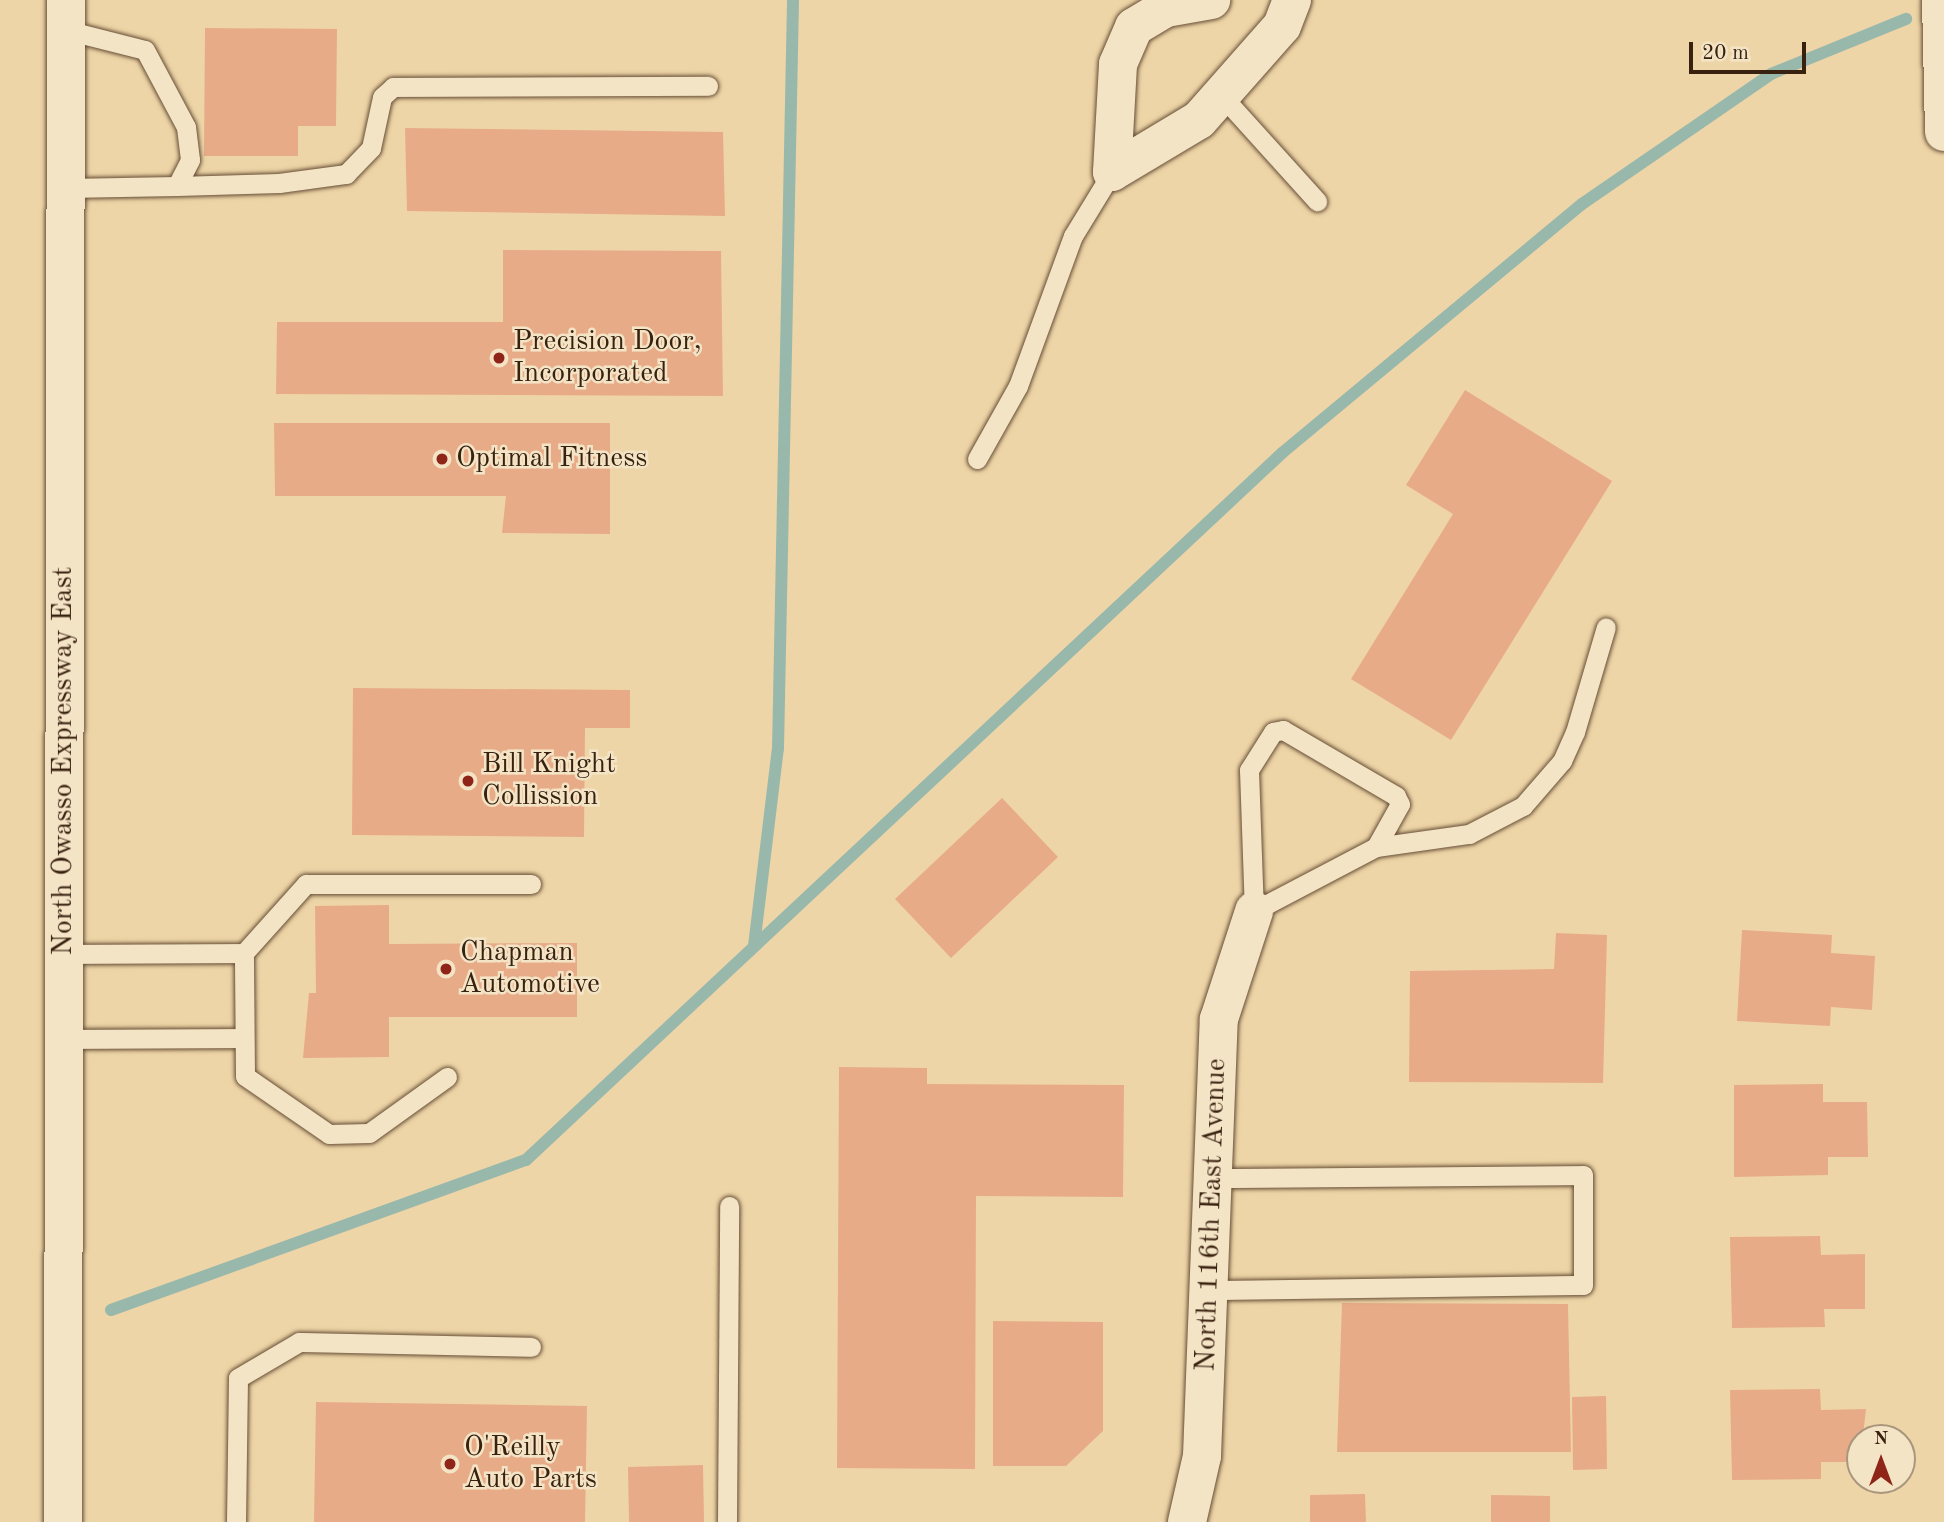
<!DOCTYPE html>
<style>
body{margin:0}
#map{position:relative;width:1944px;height:1522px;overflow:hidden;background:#eed5a7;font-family:"Old Standard TT",serif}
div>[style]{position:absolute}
.stream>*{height:12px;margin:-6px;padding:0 6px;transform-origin:6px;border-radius:6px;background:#99b8ac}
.building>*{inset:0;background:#e8ab88}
.roads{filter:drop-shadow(0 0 2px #664e36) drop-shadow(0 0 2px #664e36)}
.service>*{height:19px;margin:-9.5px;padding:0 9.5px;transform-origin:9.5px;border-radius:9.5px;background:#f4e4c6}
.minor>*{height:38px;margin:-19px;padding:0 19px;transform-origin:19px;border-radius:19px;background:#f4e4c6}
.tertiary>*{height:38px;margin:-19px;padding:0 19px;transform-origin:19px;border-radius:19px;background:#f4e4c6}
.dots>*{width:19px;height:19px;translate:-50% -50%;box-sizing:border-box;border:4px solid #f4e4c6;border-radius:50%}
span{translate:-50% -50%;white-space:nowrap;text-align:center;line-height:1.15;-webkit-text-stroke:5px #f4e4c6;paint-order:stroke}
.poi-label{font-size:28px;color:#392110}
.left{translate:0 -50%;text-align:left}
.street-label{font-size:28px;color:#392110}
.north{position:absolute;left:1846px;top:1424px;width:70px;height:70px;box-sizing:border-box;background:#f4e4c6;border:2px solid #a9967d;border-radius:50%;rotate:0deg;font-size:19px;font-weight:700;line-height:28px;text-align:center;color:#392110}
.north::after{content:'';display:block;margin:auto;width:24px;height:32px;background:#8f2418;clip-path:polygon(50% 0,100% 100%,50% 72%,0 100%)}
.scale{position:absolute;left:1689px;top:42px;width:117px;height:32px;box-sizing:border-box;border:4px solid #392110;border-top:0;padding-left:9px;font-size:21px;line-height:24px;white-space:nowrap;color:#392110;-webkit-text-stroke:5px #f4e4c6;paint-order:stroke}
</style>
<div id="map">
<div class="stream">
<i style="left:754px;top:946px;width:198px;rotate:-83.1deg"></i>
<i style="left:778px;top:749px;width:749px;rotate:-88.85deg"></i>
<i style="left:111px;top:1310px;width:441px;rotate:-19.9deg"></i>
<i style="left:526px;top:1160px;width:1035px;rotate:-43.08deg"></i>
<i style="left:1282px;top:453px;width:390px;rotate:-39.7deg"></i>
<i style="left:1582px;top:204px;width:229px;rotate:-34.5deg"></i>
<i style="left:1771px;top:74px;width:146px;rotate:-22.2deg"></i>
</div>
<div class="building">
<i style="clip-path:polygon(205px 28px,337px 29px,336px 126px,298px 126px,298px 156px,204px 156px)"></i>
<i style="clip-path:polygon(405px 128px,723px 132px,725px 216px,407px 211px)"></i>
<i style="clip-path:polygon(503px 250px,721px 251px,723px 396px,276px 394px,277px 322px,503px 322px)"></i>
<i style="clip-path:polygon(1465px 390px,1612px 481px,1451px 740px,1351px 679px,1453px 514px,1406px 485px)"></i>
<i style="clip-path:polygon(274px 423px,610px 423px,610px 534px,502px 533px,506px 496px,275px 496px)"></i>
<i style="clip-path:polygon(353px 688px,630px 690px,630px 728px,585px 728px,584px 837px,352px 835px)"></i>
<i style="clip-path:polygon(1002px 798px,1058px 857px,951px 958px,895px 899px)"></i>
<i style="clip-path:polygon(389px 905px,389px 944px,577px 943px,577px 1017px,389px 1017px,389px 1057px,303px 1058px,309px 993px,316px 993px,315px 906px)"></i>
<i style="clip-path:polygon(1742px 930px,1832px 935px,1831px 953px,1875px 956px,1872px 1010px,1831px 1007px,1830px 1026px,1737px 1021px)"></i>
<i style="clip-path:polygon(1556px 933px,1607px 935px,1603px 1083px,1409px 1082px,1410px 971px,1554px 969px)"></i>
<i style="clip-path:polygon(839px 1067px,927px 1068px,927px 1084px,1124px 1085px,1123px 1197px,976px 1196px,975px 1469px,837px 1468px)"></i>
<i style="clip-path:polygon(1823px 1084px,1823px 1102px,1867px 1102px,1868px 1157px,1828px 1157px,1828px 1175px,1734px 1177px,1734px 1085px)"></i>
<i style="clip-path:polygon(1820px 1236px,1821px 1255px,1865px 1254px,1865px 1309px,1824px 1309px,1825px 1327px,1732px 1328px,1730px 1237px)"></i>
<i style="clip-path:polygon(1342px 1303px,1568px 1304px,1571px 1452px,1337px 1452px)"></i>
<i style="clip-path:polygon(993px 1321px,1103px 1322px,1103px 1431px,1066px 1466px,993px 1466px)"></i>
<i style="clip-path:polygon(1820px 1389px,1821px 1410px,1866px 1409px,1860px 1462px,1821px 1462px,1821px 1479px,1732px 1480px,1730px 1390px)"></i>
<i style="clip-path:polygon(1606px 1396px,1607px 1469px,1573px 1470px,1572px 1397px)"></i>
<i style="clip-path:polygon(316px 1402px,587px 1406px,585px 1522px,314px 1522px)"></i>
<i style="clip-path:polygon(703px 1465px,704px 1522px,629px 1522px,628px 1467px)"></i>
<i style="clip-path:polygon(1365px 1494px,1366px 1522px,1310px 1522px,1310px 1495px)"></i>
<i style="clip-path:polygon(1491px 1495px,1550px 1496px,1550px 1522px,1491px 1522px)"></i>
</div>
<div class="roads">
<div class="service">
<i style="left:66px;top:30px;width:81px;rotate:14.2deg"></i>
<i style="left:145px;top:50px;width:87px;rotate:62deg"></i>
<i style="left:186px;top:127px;width:33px;rotate:83deg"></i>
<i style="left:190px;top:160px;width:29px;rotate:117deg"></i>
<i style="left:177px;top:186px;width:111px;rotate:179deg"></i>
<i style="left:1222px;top:96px;width:142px;rotate:47.9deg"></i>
<i style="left:177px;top:186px;width:102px;rotate:-1.7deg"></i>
<i style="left:279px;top:183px;width:68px;rotate:-7.7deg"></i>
<i style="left:346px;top:174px;width:36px;rotate:-46deg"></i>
<i style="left:371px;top:148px;width:52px;rotate:-77.8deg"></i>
<i style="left:382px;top:97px;width:15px;rotate:-42deg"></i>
<i style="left:393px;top:87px;width:315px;rotate:-0.2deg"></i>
<i style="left:977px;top:459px;width:84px;rotate:-60.7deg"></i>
<i style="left:1018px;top:386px;width:160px;rotate:-69.9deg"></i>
<i style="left:1073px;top:236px;width:75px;rotate:-58.6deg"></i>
<i style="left:1376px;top:847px;width:49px;rotate:-60.8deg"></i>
<i style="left:1400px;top:804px;width:9px;rotate:-117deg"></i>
<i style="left:1396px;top:796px;width:131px;rotate:-149.7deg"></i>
<i style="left:1283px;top:730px;width:10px;rotate:169deg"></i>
<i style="left:1273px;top:732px;width:45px;rotate:122.3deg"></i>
<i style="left:1249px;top:770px;width:141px;rotate:88deg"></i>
<i style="left:1254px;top:911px;width:138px;rotate:-27.7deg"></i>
<i style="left:1376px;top:847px;width:94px;rotate:-8deg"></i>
<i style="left:1469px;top:834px;width:61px;rotate:-27.4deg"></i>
<i style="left:1523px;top:806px;width:60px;rotate:-49.1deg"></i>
<i style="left:1562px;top:761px;width:32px;rotate:-66deg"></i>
<i style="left:1575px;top:732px;width:109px;rotate:-73.6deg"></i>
<i style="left:64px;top:954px;width:180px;rotate:-0.3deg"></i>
<i style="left:64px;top:1039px;width:180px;rotate:-0.3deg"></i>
<i style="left:447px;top:1077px;width:96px;rotate:144.3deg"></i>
<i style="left:369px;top:1133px;width:40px;rotate:178.6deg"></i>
<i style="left:329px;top:1134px;width:102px;rotate:-145.4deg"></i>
<i style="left:245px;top:1076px;width:123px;rotate:-90.5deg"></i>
<i style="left:244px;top:953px;width:93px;rotate:-48.1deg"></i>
<i style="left:306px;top:884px;width:225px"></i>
<i style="left:1211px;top:1290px;width:372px;rotate:-0.8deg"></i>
<i style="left:1583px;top:1285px;width:110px;rotate:-90deg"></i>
<i style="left:1583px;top:1175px;width:369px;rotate:179.5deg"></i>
<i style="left:236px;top:1522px;width:144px;rotate:-89.2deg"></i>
<i style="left:238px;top:1378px;width:71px;rotate:-30.5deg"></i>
<i style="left:299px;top:1342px;width:232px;rotate:1.2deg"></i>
<i style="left:727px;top:1522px;width:316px;rotate:-89.6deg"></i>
</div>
<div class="minor">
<i style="left:1941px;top:0;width:132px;rotate:88.7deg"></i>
<i style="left:1112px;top:172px;width:101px;rotate:-30.9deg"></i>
<i style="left:1199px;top:120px;width:125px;rotate:-48.6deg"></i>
<i style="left:1282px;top:26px;width:28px;rotate:-69deg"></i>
<i style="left:1112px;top:172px;width:108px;rotate:-86.8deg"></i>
<i style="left:1118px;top:64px;width:40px;rotate:-66.6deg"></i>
<i style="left:1134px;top:27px;width:37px;rotate:-31deg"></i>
<i style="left:1166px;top:8px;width:46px;rotate:-10.1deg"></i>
<i style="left:1187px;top:1522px;width:68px;rotate:-77.2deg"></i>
<i style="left:1202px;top:1456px;width:437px;rotate:-87.8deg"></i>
<i style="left:1219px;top:1019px;width:114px;rotate:-72deg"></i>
</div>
<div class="tertiary">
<i style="left:63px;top:1522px;width:1522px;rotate:-89.89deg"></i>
</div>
</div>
<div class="dots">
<i style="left:499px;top:358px;background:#8f2418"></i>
<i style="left:442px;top:459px;background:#8f2418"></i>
<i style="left:468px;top:781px;background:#8f2418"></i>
<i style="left:446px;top:969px;background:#8f2418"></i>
<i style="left:450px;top:1464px;background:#8f2418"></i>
</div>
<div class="poi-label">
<span class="left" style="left:513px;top:358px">Precision Door,<br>Incorporated</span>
<span class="left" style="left:456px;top:459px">Optimal Fitness</span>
<span class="left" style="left:482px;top:781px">Bill Knight<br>Collission</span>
<span class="left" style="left:460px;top:969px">Chapman<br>Automotive</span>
<span class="left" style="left:464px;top:1464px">O'Reilly<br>Auto Parts</span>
</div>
<div class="street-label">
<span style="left:64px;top:761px;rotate:-90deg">North Owasso Expressway East</span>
<span style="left:1212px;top:1215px;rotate:-88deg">North 116th East Avenue</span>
</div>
<div class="north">N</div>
<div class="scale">20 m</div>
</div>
